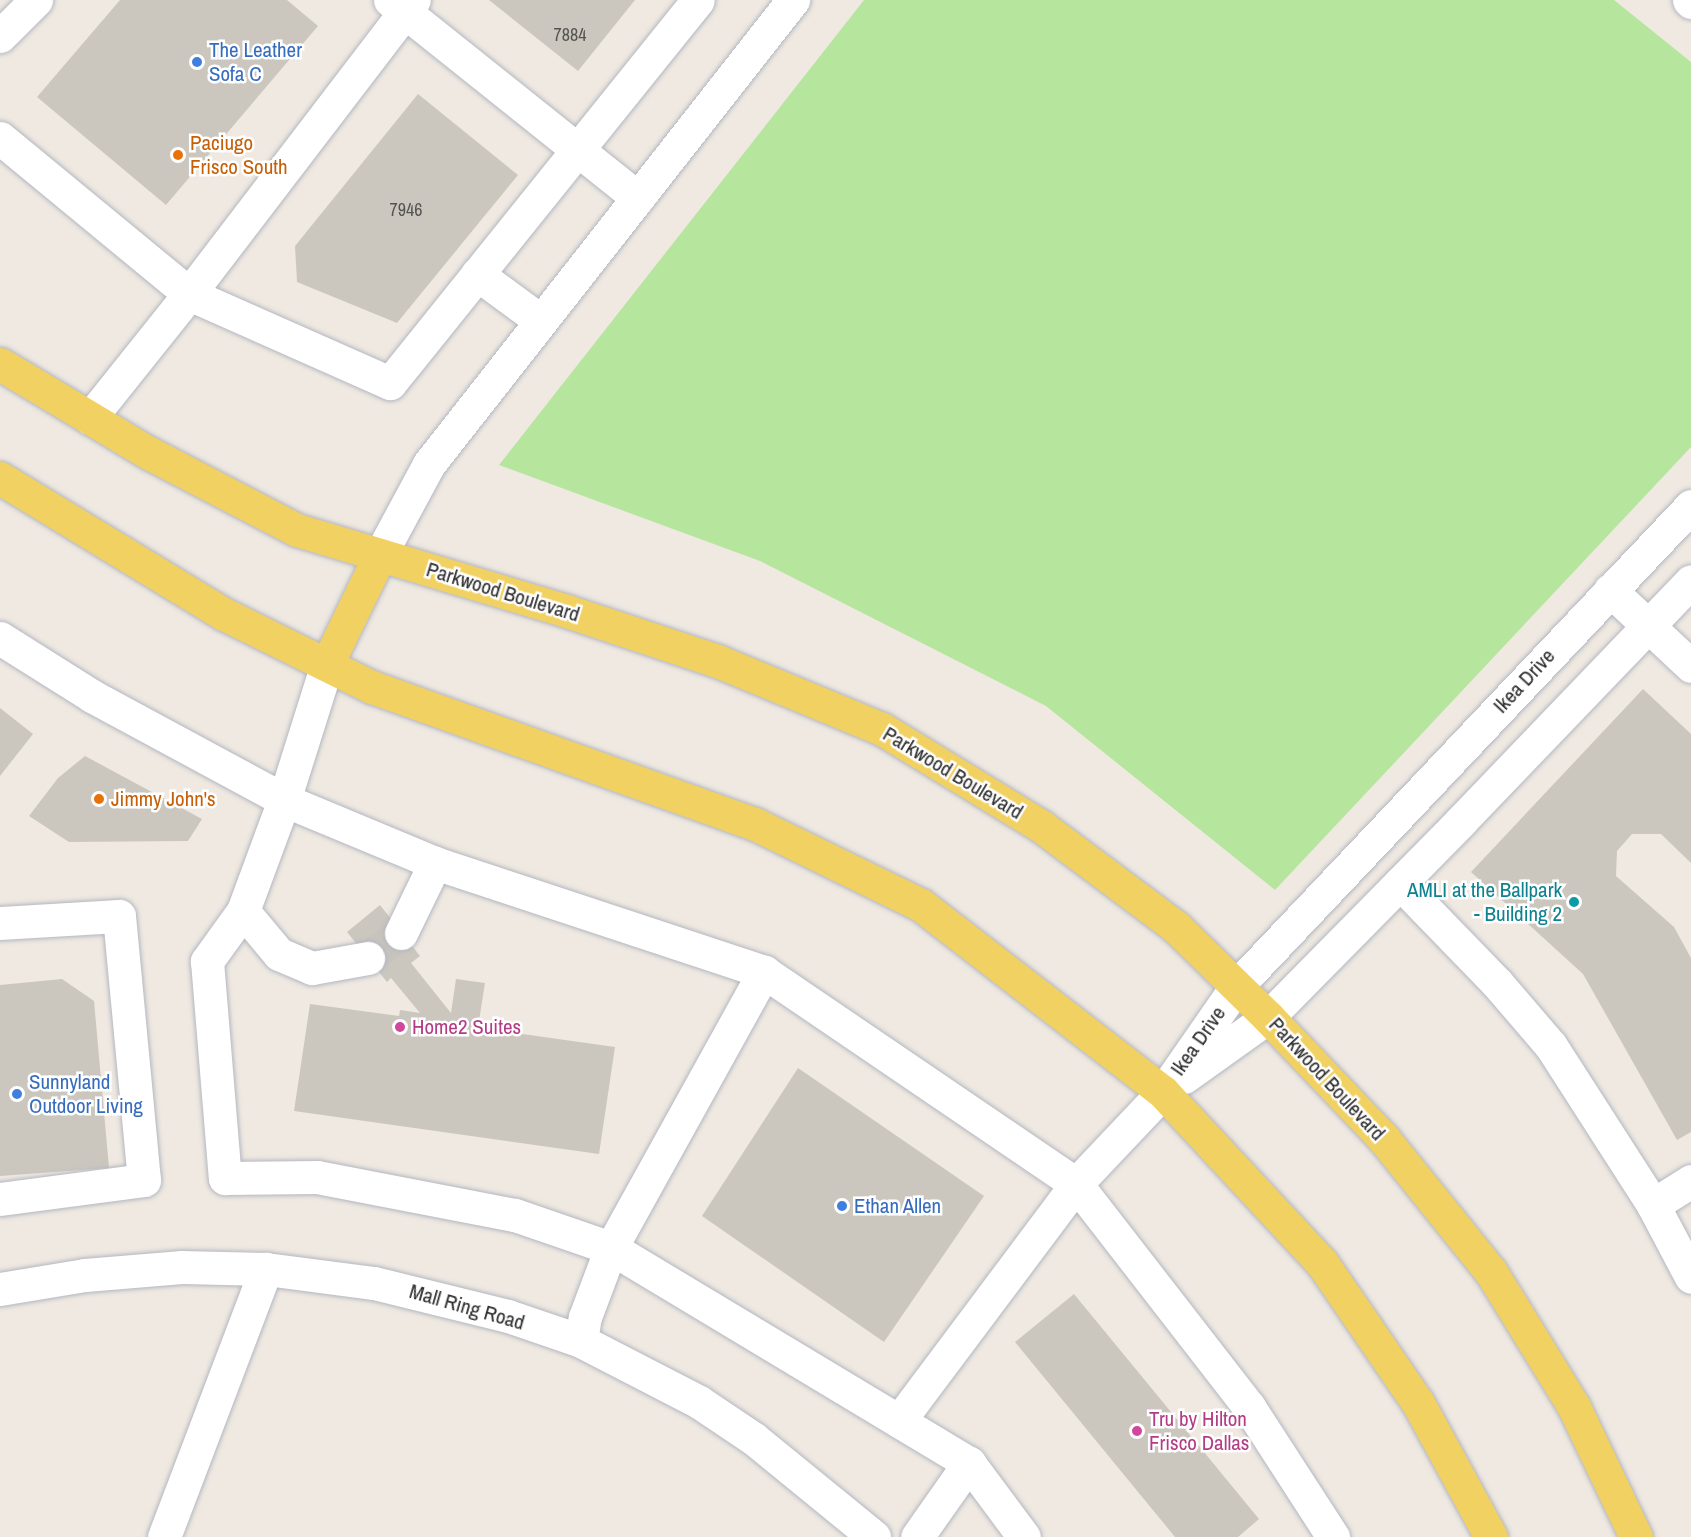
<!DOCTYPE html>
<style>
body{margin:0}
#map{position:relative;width:1691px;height:1537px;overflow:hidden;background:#efe9e1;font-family:"Archivo Narrow",sans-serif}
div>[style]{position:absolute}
.green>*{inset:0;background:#b6e59e}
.building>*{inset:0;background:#cbc7bf}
.minor-tunnel>*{height:33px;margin-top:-16.5px;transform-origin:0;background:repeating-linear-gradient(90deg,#c8c4bd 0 33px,transparent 0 49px)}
.roads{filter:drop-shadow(0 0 2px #b4b7c1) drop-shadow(0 0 2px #b4b7c1)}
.minor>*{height:33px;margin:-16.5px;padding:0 16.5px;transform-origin:16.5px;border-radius:16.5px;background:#fff}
.major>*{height:33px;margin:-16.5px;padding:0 16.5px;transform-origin:16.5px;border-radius:16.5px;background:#f2d163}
.dots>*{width:16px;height:16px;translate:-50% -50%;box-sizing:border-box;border:3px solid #fff;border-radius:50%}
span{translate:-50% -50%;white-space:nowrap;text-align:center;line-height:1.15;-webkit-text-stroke:5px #fff;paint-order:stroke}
.number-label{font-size:18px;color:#555452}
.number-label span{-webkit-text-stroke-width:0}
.shop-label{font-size:21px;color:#366cbe}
.left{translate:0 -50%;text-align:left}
.food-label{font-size:21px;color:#c56008}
.street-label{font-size:21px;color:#2e2e2e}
.culture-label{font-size:21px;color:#0d838f}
.right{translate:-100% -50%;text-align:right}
.hotel-label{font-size:21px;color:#b23c85}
</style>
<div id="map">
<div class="green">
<i style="clip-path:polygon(864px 0,1614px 0,1691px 62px,1691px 447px,1275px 890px,1046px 706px,760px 561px,499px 465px)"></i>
</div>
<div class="building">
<i style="clip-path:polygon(120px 0,287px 0,318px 26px,166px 205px,37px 97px)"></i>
<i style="clip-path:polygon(489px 0,635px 0,578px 71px)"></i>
<i style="clip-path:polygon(418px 94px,518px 175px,397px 323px,297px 282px,295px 246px)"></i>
<i style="clip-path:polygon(1643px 689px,1691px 734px,1691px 863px,1661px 834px,1632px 834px,1617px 851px,1616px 876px,1674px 927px,1691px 958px,1691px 1132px,1677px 1140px,1583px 974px,1471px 872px)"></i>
<i style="clip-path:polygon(0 708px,33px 734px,0 776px)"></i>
<i style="clip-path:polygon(85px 756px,202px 819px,188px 841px,69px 842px,29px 816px,58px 778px)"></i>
<i style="clip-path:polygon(380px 905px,420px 956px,411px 963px,451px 1013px,456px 979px,485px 983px,479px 1021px,495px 1024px,494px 1030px,615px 1047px,599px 1154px,294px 1111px,310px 1004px,399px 1016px,400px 1010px,420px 1013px,391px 978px,387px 982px,347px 932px)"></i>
<i style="clip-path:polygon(62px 979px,94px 1001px,109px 1168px,0 1176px,0 985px)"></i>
<i style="clip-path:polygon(798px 1068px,984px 1196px,884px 1342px,702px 1216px)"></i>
<i style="clip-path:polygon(1074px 1294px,1259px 1519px,1238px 1537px,1175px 1537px,1015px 1342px)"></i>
</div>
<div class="minor-tunnel">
<i style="left:368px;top:958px;width:41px;rotate:-37.1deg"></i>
</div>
<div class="roads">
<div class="minor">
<i style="left:390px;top:0;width:317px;rotate:38.6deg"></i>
<i style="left:1689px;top:0;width:3px;rotate:45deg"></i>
<i style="left:0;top:36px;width:51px;rotate:-45deg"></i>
<i style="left:0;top:138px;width:245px;rotate:39.5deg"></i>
<i style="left:189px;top:294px;width:220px;rotate:23.9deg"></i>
<i style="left:390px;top:383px;width:491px;rotate:-51.2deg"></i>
<i style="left:477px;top:274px;width:79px;rotate:36.3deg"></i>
<i style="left:90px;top:418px;width:159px;rotate:-51.4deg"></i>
<i style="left:189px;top:294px;width:370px;rotate:-52.6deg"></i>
<i style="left:380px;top:555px;width:103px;rotate:-61.7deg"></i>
<i style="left:429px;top:464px;width:590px;rotate:-51.89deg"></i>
<i style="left:1610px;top:590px;width:111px;rotate:43.2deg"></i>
<i style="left:0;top:638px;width:109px;rotate:32.2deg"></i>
<i style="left:92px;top:696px;width:218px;rotate:28.4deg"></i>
<i style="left:284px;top:800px;width:164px;rotate:22.6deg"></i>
<i style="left:435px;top:863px;width:347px;rotate:18.3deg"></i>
<i style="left:764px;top:972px;width:377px;rotate:34.2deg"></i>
<i style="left:1076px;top:1184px;width:282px;rotate:52.2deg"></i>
<i style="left:1249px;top:1407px;width:155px;rotate:57.1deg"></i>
<i style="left:327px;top:664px;width:143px;rotate:107.5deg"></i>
<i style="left:284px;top:800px;width:118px;rotate:110.3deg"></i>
<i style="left:243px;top:911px;width:62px;rotate:125.8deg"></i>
<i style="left:207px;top:961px;width:218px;rotate:85.3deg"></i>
<i style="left:225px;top:1178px;width:92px;rotate:-0.6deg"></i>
<i style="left:317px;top:1177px;width:202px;rotate:10.9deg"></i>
<i style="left:515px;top:1215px;width:102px;rotate:19deg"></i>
<i style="left:611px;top:1248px;width:418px;rotate:31deg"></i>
<i style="left:969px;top:1463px;width:90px;rotate:125.1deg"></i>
<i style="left:1400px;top:883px;width:139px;rotate:45.9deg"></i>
<i style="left:1497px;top:983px;width:83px;rotate:49.4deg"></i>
<i style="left:1551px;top:1046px;width:189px;rotate:57.3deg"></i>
<i style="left:1653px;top:1205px;width:81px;rotate:62.2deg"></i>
<i style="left:243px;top:911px;width:56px;rotate:50.1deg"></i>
<i style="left:279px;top:954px;width:36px;rotate:23deg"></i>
<i style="left:312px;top:968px;width:57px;rotate:-10.1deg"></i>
<i style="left:0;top:923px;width:119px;rotate:-3.4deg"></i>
<i style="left:119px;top:916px;width:265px;rotate:84.6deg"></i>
<i style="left:144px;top:1180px;width:145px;rotate:172.5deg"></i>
<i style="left:401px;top:933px;width:78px;rotate:-64.1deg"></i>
<i style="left:1184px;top:1077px;width:103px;rotate:-35.5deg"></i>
<i style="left:1268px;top:1017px;width:275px;rotate:-45.4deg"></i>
<i style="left:1461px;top:821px;width:332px;rotate:-46.2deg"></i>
<i style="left:1653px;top:1205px;width:45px;rotate:-32.3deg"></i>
<i style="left:0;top:1289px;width:86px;rotate:-9.4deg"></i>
<i style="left:85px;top:1275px;width:97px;rotate:-4.7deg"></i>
<i style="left:182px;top:1267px;width:84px;rotate:1.4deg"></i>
<i style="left:266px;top:1269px;width:109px;rotate:7.4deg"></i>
<i style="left:374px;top:1283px;width:138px;rotate:13.8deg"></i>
<i style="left:508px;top:1316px;width:77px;rotate:18.9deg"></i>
<i style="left:581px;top:1341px;width:133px;rotate:27.3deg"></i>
<i style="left:699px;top:1402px;width:66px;rotate:33.9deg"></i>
<i style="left:754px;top:1439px;width:155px;rotate:39.2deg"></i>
<i style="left:581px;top:1341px;width:24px;rotate:-81deg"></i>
<i style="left:585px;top:1317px;width:74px;rotate:-69.4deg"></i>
<i style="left:611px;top:1248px;width:316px;rotate:-61deg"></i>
<i style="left:899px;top:1421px;width:296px;rotate:-53.2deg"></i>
<i style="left:1076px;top:1184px;width:127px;rotate:-46.6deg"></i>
<i style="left:1163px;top:1092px;width:128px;rotate:-55.2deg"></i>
<i style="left:1236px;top:987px;width:662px;rotate:-46.59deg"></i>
<i style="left:969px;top:1463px;width:92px;rotate:53.4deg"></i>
<i style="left:164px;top:1537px;width:287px;rotate:-69.2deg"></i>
</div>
<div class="major">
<i style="left:0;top:364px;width:174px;rotate:30.9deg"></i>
<i style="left:149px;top:453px;width:167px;rotate:27.5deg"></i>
<i style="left:297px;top:530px;width:282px;rotate:16.7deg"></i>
<i style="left:567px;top:611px;width:161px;rotate:18.4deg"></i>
<i style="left:720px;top:662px;width:175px;rotate:22.5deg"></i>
<i style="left:882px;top:729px;width:186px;rotate:31.4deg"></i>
<i style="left:1041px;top:826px;width:169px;rotate:36.8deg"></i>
<i style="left:1176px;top:927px;width:129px;rotate:44.4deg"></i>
<i style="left:1268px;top:1017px;width:168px;rotate:46.4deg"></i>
<i style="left:1384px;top:1139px;width:171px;rotate:51.2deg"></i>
<i style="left:1491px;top:1272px;width:158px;rotate:58.4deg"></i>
<i style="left:1574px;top:1407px;width:144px;rotate:64.5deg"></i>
<i style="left:0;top:478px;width:262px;rotate:31.3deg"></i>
<i style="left:224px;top:614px;width:165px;rotate:26.3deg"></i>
<i style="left:372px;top:687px;width:407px;rotate:19.7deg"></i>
<i style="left:755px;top:824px;width:185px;rotate:26deg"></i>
<i style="left:921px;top:905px;width:306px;rotate:37.7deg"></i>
<i style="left:1163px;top:1092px;width:233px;rotate:47.1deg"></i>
<i style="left:1322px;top:1263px;width:170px;rotate:55.6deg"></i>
<i style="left:1418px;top:1403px;width:153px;rotate:61.4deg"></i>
<i style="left:327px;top:664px;width:121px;rotate:-64.1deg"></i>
</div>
</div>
<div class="dots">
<i style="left:197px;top:62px;background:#3f7fe0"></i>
<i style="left:178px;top:155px;background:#e8710a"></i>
<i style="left:99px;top:799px;background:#e8710a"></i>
<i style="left:1574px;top:902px;background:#0f9aa8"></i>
<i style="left:400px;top:1027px;background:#d1479c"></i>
<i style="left:17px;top:1094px;background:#3f7fe0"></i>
<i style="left:842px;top:1206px;background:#3f7fe0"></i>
<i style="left:1137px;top:1431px;background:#d1479c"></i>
</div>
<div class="number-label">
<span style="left:570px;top:35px">7884</span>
<span style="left:406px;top:210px">7946</span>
</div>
<div class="shop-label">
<span class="left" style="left:209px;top:62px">The Leather<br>Sofa C</span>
<span class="left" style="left:29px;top:1094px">Sunnyland<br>Outdoor Living</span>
<span class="left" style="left:854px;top:1206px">Ethan Allen</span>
</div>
<div class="food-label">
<span class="left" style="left:190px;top:155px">Paciugo<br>Frisco South</span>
<span class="left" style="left:111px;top:799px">Jimmy John's</span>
</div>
<div class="street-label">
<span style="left:503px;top:592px;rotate:17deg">Parkwood Boulevard</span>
<span style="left:1524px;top:681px;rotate:-47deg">Ikea Drive</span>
<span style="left:953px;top:773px;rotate:31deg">Parkwood Boulevard</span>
<span style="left:1198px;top:1041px;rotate:-55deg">Ikea Drive</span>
<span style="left:1327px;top:1079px;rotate:47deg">Parkwood Boulevard</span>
<span style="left:467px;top:1307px;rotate:16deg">Mall Ring Road</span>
</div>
<div class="culture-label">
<span class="right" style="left:1562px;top:902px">AMLI at the Ballpark<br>- Building 2</span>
</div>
<div class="hotel-label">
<span class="left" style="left:412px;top:1027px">Home2 Suites</span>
<span class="left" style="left:1149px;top:1431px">Tru by Hilton<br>Frisco Dallas</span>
</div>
</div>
